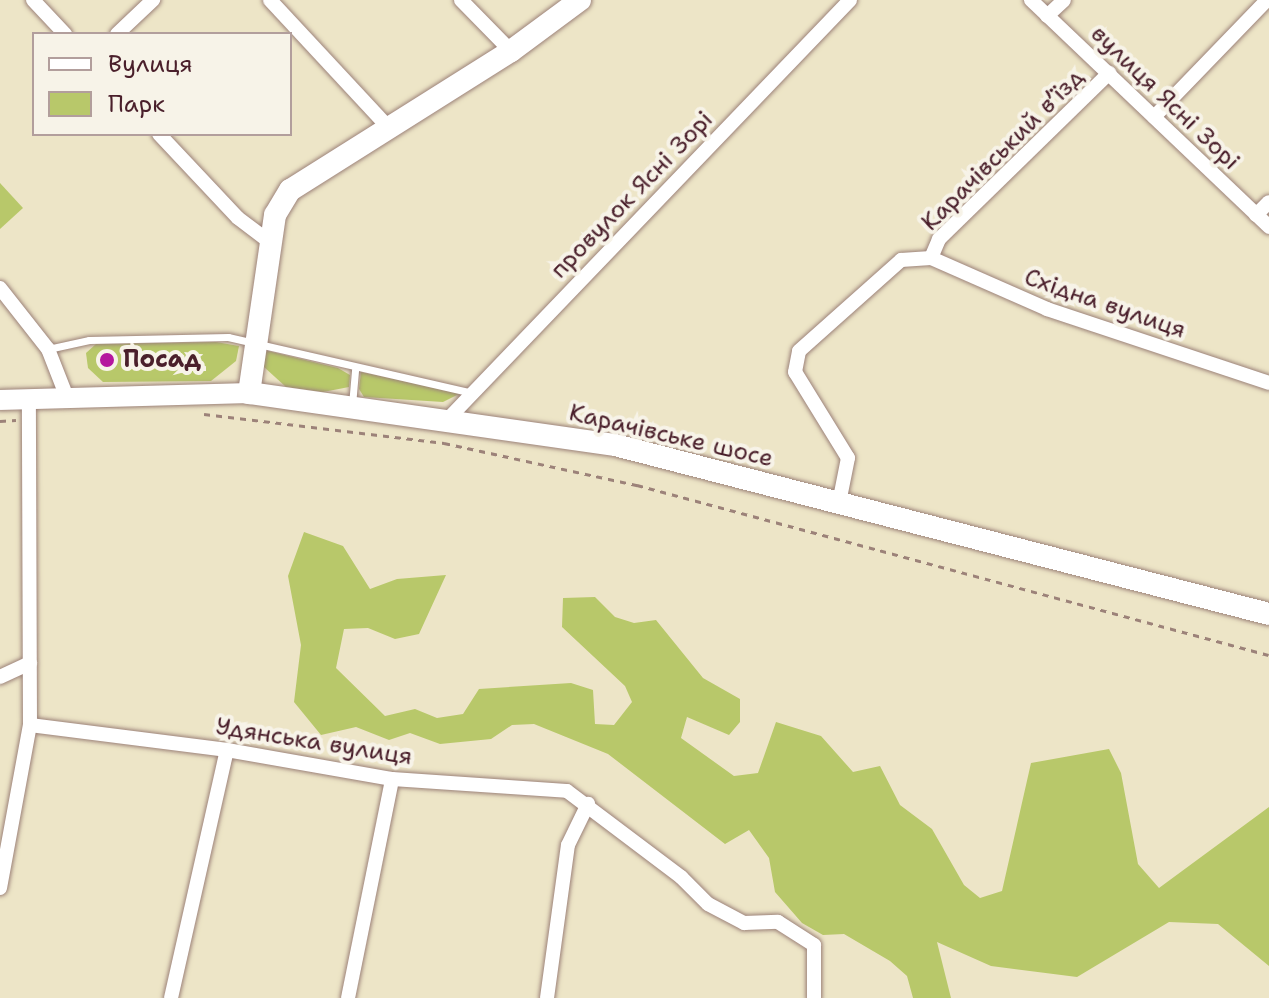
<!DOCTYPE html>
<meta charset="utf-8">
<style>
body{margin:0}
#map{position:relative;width:1269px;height:998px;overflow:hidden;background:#ede5c7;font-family:"Shantell Sans",sans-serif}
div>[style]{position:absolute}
.green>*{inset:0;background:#b8c86a}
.path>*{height:3px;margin-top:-1.5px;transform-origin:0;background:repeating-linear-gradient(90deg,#9c8279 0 6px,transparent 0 12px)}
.roads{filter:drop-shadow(0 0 2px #9c8279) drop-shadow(0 0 2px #9c8279)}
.service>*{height:7px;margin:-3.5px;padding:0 3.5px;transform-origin:3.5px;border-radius:3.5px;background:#fff}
.minor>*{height:14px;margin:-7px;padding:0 7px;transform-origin:7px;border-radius:7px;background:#fff}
.secondary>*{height:20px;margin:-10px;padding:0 10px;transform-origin:10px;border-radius:10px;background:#fff}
.primary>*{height:22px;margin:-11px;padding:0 11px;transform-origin:11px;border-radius:11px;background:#fff}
.dots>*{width:22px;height:22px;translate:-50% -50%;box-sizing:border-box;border:4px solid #f7f3e8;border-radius:50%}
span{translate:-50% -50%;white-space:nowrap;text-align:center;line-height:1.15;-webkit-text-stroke:8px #f7f3e8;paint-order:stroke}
.street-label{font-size:24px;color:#4a1f2b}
.poi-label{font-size:24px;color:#4a1f2b;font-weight:700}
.left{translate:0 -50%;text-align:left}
.legend{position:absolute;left:32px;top:32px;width:260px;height:104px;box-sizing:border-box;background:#f7f3e8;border:2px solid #b29e9c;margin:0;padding:10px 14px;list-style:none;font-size:24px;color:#4a1f2b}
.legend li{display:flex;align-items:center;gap:16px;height:40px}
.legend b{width:40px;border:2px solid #b29e9c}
</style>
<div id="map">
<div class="green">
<i style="clip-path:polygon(0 183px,23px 208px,0 229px)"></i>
<i style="clip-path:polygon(216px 342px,239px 346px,236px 361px,211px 381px,103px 382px,88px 368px,86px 353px,96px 344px)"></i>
<i style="clip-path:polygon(264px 350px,338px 368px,350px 375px,349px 387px,323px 392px,286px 387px,264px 367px)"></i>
<i style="clip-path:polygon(361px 372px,461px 393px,443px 402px,364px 397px,359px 389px)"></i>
<i style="clip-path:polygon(304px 532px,343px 546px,370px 589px,397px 579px,446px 575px,419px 634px,395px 639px,368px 628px,344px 629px,336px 668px,385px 716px,415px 709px,437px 718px,463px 714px,479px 689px,571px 683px,593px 690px,595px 724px,614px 725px,632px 702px,625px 686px,562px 627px,563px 598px,595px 597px,615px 617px,634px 623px,656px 620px,703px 678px,740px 699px,740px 722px,729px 735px,687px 717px,681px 738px,734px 776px,758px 773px,776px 722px,821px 736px,853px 772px,880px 766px,900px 805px,932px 829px,964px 885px,980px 898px,1002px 891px,1031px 763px,1109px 749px,1121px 773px,1138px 864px,1159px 888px,1269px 807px,1269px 966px,1218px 924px,1169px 922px,1077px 977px,991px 966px,937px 942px,951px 998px,913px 998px,907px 976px,890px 961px,844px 934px,823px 935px,802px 923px,775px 892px,769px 858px,749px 830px,725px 844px,608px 754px,534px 724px,512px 725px,491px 739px,440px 744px,410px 733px,389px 740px,356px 727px,321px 735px,294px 702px,301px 645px,288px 576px)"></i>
</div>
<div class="path">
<i style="left:204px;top:414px;width:242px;rotate:6.9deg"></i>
<i style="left:444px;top:443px;width:198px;rotate:12.3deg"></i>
<i style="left:637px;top:485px;width:654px;rotate:15.06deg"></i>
<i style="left:0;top:421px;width:16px;rotate:-4deg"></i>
</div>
<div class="roads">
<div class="service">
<i style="left:48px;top:349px;width:42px;rotate:-12.4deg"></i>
<i style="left:89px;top:340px;width:139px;rotate:-1.2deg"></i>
<i style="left:228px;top:337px;width:251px;rotate:12.9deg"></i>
<i style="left:352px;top:405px;width:38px;rotate:-85deg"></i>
</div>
<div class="minor">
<i style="left:33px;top:0;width:47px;rotate:46.7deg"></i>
<i style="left:270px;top:0;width:172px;rotate:47.1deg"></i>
<i style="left:461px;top:0;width:71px;rotate:45.6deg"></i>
<i style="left:1031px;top:0;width:329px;rotate:43.6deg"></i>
<i style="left:1047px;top:16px;width:23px;rotate:-43deg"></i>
<i style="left:117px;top:34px;width:50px;rotate:-43.4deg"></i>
<i style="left:1154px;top:117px;width:163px;rotate:-46deg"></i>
<i style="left:159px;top:134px;width:115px;rotate:46.8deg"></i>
<i style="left:238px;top:218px;width:40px;rotate:37deg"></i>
<i style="left:1256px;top:215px;width:18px;rotate:-45deg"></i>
<i style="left:931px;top:258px;width:127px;rotate:23.7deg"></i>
<i style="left:1047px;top:309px;width:234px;rotate:18.4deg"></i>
<i style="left:0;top:288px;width:78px;rotate:51.8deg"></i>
<i style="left:48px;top:349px;width:49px;rotate:68.6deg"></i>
<i style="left:447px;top:420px;width:582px;rotate:-46.18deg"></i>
<i style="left:839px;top:503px;width:46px;rotate:-78.7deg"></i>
<i style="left:848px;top:458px;width:101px;rotate:-121.6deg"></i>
<i style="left:795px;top:372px;width:21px;rotate:-79deg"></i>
<i style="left:799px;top:351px;width:137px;rotate:-41.7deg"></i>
<i style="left:901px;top:260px;width:30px;rotate:-4deg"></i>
<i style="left:931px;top:258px;width:21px;rotate:-67deg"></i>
<i style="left:939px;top:239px;width:238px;rotate:-44.3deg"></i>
<i style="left:0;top:677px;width:33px;rotate:-25deg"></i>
<i style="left:30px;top:725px;width:199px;rotate:7.2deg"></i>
<i style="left:227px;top:750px;width:168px;rotate:10deg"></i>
<i style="left:392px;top:779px;width:175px;rotate:3.9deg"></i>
<i style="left:567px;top:791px;width:143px;rotate:37deg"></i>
<i style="left:681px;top:877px;width:38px;rotate:45deg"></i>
<i style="left:708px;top:904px;width:41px;rotate:27.8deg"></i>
<i style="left:744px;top:923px;width:34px;rotate:-2deg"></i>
<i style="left:778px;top:922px;width:43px;rotate:32.6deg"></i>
<i style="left:814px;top:945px;width:53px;rotate:90deg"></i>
<i style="left:0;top:888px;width:166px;rotate:-79.6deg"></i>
<i style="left:30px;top:725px;width:328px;rotate:-90.2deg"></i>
<i style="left:171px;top:998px;width:254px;rotate:-77.3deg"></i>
<i style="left:348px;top:998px;width:223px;rotate:-78.6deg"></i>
<i style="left:547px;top:998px;width:154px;rotate:-82.2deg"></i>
<i style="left:568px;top:845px;width:46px;rotate:-64deg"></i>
</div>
<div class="secondary">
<i style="left:0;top:400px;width:249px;rotate:-1.6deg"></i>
</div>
<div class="primary">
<i style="left:580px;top:0;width:86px;rotate:143.5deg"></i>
<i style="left:511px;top:51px;width:261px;rotate:147.8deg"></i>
<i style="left:290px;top:190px;width:29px;rotate:121deg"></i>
<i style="left:275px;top:215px;width:180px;rotate:98.3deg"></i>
<i style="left:249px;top:393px;width:370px;rotate:8.1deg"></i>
<i style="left:615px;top:445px;width:675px;rotate:14.49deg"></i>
</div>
</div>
<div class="dots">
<i style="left:107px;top:360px;background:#b5179e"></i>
</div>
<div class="street-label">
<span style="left:1165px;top:98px;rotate:44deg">вулиця Ясні Зорі</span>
<span style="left:1003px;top:150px;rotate:-45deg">Карачівський в’їзд</span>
<span style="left:632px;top:195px;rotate:-46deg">провулок Ясні Зорі</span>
<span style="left:1105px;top:304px;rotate:19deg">Східна вулиця</span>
<span style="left:671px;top:436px;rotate:13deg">Карачівське шосе</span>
<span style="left:314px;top:742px;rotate:9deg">Удянська вулиця</span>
</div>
<div class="poi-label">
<span class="left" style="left:123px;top:360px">Посад</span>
</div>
<ul class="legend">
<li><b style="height:10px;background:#fff"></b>Вулиця</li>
<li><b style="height:22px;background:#b8c86a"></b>Парк</li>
</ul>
</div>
